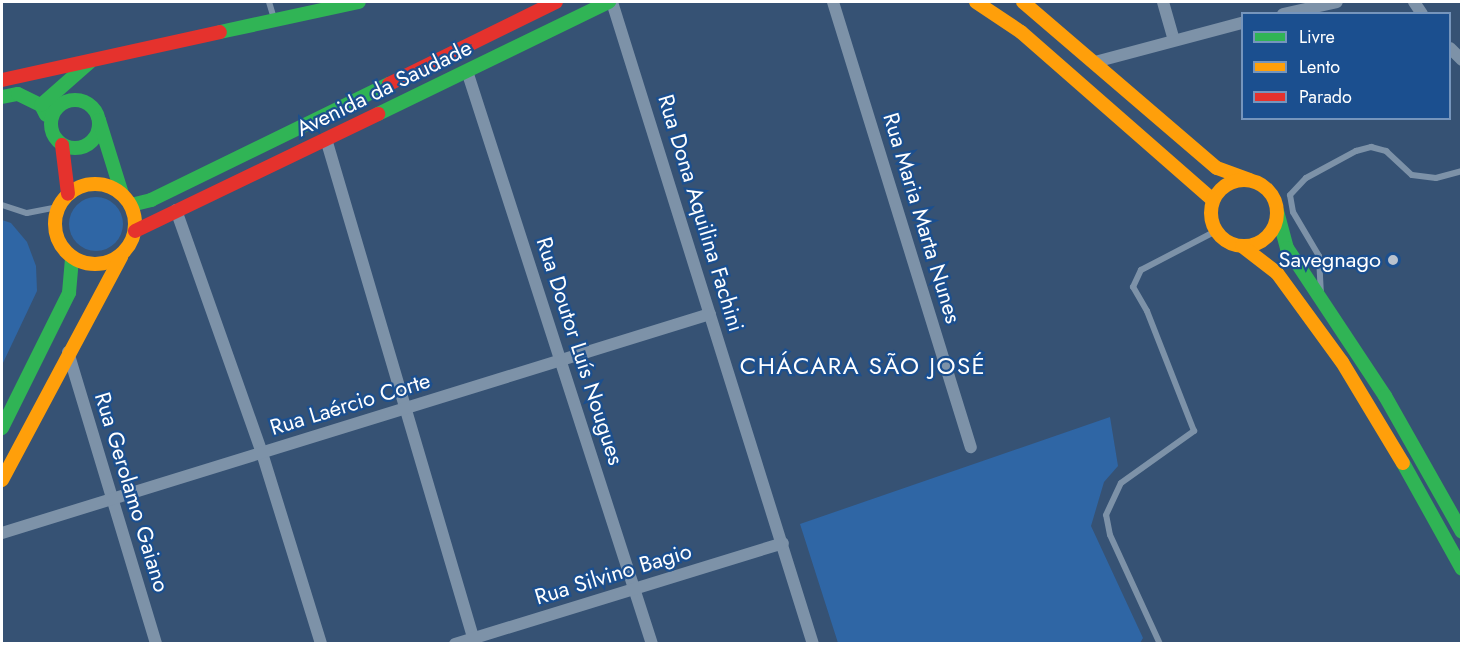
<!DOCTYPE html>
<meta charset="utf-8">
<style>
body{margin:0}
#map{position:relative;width:1463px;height:645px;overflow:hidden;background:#365274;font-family:Jost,sans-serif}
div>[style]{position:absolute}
.green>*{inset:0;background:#2f66a5}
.round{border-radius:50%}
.lane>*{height:6px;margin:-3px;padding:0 3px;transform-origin:3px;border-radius:3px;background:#7d92a8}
.street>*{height:12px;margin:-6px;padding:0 6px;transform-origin:6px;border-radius:6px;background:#7d92a8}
.fast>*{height:14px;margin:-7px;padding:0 7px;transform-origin:7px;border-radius:7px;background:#30b455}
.fast>.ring{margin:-7px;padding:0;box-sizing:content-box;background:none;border:14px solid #30b455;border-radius:50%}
.slow>*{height:14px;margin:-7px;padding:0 7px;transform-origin:7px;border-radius:7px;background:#ff9f0a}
.slow>.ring{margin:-7px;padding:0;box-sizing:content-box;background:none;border:14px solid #ff9f0a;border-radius:50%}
.jam>*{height:14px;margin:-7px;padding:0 7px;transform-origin:7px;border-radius:7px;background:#e5322d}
.dots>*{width:16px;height:16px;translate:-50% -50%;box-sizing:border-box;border:3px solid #1b4f8f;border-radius:50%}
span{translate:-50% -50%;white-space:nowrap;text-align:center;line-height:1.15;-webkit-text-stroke:4.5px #1b4f8f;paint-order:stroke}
.street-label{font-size:22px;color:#fff}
.poi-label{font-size:22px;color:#fff}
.right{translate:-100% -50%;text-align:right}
.neighbourhood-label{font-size:24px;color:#fff;letter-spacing:1.5px}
.frame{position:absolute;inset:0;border:3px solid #fff;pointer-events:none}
.legend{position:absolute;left:1241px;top:12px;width:210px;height:108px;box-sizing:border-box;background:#1b4f8f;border:2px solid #7695bc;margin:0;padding:8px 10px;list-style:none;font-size:18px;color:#fff}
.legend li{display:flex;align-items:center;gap:12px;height:30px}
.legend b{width:30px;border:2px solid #7695bc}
</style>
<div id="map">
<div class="green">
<i class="round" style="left:69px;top:197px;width:54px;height:54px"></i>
<i style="clip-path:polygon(2px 220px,11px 223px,27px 242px,36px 266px,37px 291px,2px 365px)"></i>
<i style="clip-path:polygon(1110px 417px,1118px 466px,1104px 482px,1091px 526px,1143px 638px,1140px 643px,838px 643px,800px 524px)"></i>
</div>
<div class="lane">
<i style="left:269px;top:2px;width:17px;rotate:73deg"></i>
<i style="left:2px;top:205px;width:26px;rotate:18deg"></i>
<i style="left:27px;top:213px;width:32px;rotate:-11deg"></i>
<i style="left:1321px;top:295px;width:39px;rotate:-93deg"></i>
<i style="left:1319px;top:256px;width:51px;rotate:-120.6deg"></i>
<i style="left:1293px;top:212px;width:17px;rotate:-100deg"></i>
<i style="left:1290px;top:195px;width:23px;rotate:-47deg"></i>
<i style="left:1306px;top:178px;width:57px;rotate:-28.4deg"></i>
<i style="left:1356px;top:151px;width:16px;rotate:-15deg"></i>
<i style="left:1371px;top:147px;width:16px;rotate:15deg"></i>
<i style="left:1386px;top:151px;width:35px;rotate:43deg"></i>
<i style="left:1412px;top:175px;width:24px;rotate:7deg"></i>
<i style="left:1436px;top:178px;width:27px;rotate:-15deg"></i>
<i style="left:1160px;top:644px;width:120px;rotate:-114.6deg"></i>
<i style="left:1110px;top:535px;width:20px;rotate:-101deg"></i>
<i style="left:1106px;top:515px;width:35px;rotate:-65deg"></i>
<i style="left:1121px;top:483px;width:90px;rotate:-35.5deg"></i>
<i style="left:1194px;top:431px;width:129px;rotate:-111.4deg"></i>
<i style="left:1147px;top:311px;width:28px;rotate:-120deg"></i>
<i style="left:1133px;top:287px;width:19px;rotate:-65deg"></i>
<i style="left:1141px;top:270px;width:85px;rotate:-27.5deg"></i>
</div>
<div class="street">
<i style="left:612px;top:2px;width:673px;rotate:72.62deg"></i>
<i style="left:833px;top:2px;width:466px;rotate:72.8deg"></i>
<i style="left:1163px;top:2px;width:37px;rotate:74deg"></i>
<i style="left:1414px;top:2px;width:14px;rotate:56deg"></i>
<i style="left:1283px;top:14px;width:55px;rotate:-12.5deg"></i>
<i style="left:1450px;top:48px;width:17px;rotate:45deg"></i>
<i style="left:1095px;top:62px;width:152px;rotate:-14.9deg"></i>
<i style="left:467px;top:71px;width:602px;rotate:72.11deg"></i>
<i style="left:326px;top:139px;width:527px;rotate:73.56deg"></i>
<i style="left:176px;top:210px;width:258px;rotate:70.5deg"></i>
<i style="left:262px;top:453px;width:200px;rotate:72.8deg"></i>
<i style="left:68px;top:352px;width:305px;rotate:73.2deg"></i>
<i style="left:2px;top:533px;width:741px;rotate:-17.19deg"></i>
<i style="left:455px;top:644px;width:343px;rotate:-17.1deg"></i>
</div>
<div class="fast">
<i style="left:220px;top:32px;width:142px;rotate:-12.2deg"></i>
<i style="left:2px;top:97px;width:16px;rotate:-11deg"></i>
<i style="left:18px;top:94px;width:25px;rotate:26deg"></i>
<i style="left:41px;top:105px;width:11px;rotate:63deg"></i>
<i class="ring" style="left:51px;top:100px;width:34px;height:34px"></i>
<i style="left:41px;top:105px;width:65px;rotate:-41.3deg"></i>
<i style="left:378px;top:114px;width:257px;rotate:-25.9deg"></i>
<i style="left:99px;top:120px;width:77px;rotate:72.7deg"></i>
<i style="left:131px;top:205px;width:21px;rotate:-14deg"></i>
<i style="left:151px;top:200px;width:265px;rotate:-26deg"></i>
<i style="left:1277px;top:211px;width:38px;rotate:75deg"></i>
<i style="left:1287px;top:248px;width:178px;rotate:56.5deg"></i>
<i style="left:1385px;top:396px;width:156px;rotate:60.5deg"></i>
<i style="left:2px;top:428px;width:151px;rotate:-63.6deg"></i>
<i style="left:69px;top:293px;width:35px;rotate:-85deg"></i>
<i style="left:1403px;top:463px;width:121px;rotate:60.9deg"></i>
</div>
<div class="slow">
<i style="left:976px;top:2px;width:54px;rotate:33.7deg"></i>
<i style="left:1021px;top:32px;width:255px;rotate:41.2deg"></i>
<i style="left:1023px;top:2px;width:255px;rotate:40.6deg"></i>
<i style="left:1217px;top:168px;width:35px;rotate:20deg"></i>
<i class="ring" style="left:1211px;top:180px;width:52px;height:52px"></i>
<i class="ring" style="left:55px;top:184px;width:66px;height:66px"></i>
<i style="left:1242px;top:246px;width:44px;rotate:37.6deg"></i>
<i style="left:1277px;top:273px;width:110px;rotate:53.9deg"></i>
<i style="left:1342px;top:362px;width:118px;rotate:58.9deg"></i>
<i style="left:2px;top:480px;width:253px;rotate:-61.9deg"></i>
</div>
<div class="jam">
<i style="left:2px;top:80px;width:223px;rotate:-12.4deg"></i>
<i style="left:389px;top:84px;width:186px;rotate:-26.2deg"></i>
<i style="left:62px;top:145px;width:49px;rotate:83deg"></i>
<i style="left:135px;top:231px;width:270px;rotate:-25.7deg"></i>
</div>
<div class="dots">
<i style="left:1393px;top:260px;background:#b9c2ce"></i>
</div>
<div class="street-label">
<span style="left:384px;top:88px;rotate:-26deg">Avenida da Saudade</span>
<span style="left:701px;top:213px;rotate:73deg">Rua Dona Aquilina Fachini</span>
<span style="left:922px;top:218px;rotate:73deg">Rua Maria Marta Nunes</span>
<span style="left:580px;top:351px;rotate:72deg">Rua Doutor Luís Nougues</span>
<span style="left:350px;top:404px;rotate:-17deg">Rua Laércio Corte</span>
<span style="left:132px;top:492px;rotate:73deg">Rua Gerolamo Gaiano</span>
<span style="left:613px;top:574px;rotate:-17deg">Rua Silvino Bagio</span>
</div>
<div class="poi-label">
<span class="right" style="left:1381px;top:260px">Savegnago</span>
</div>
<div class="neighbourhood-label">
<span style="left:863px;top:366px">CHÁCARA SÃO JOSÉ</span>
</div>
<div class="frame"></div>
<ul class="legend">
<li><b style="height:8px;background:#30b455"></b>Livre</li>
<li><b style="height:8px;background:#ff9f0a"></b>Lento</li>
<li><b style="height:8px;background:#e5322d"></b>Parado</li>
</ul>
</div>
